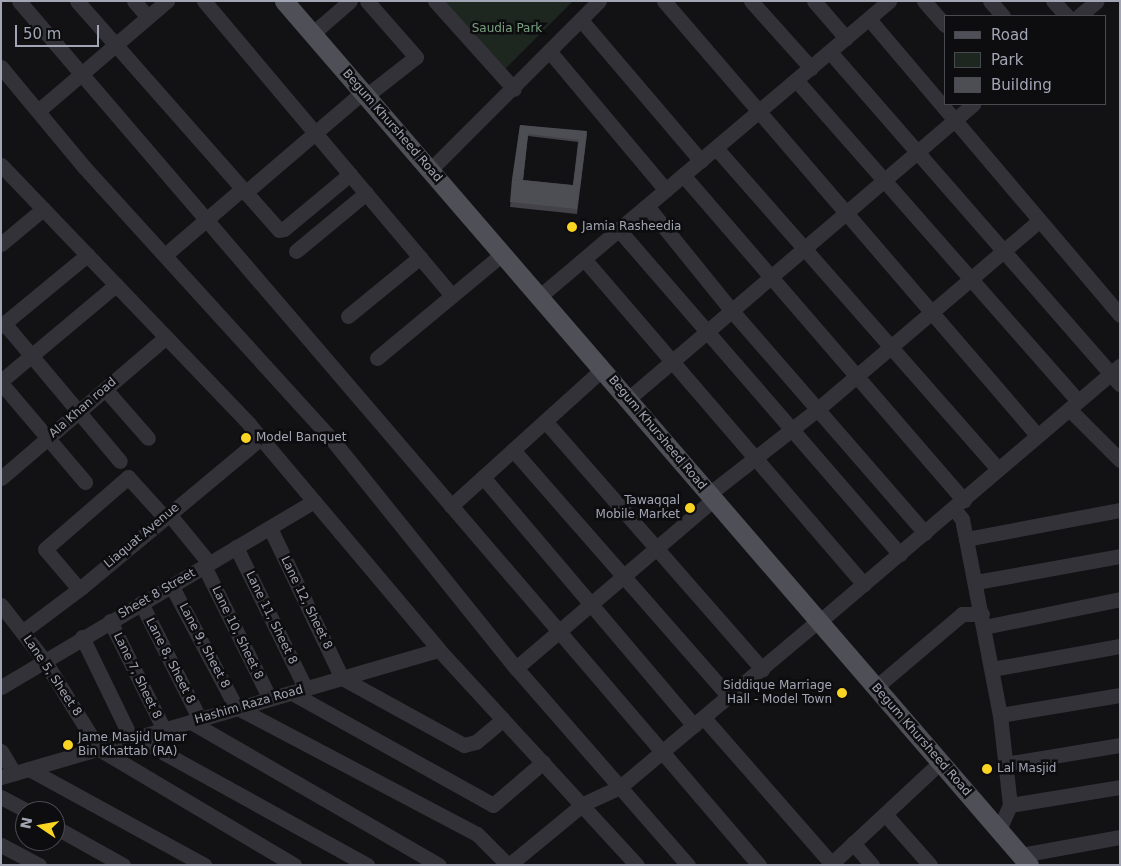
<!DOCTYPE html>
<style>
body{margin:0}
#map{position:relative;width:1121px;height:866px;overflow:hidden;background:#121113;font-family:"DejaVu Sans",sans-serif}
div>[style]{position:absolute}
.green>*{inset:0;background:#1e2620}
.minor>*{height:15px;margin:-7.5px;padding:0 7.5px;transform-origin:7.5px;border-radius:7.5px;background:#323238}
.major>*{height:19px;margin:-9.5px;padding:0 9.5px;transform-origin:9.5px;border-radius:9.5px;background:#4e4f57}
.wall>*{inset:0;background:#434248}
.building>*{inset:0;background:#4d4d54}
.dots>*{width:14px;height:14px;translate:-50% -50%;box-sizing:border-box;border:2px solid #0d0c0e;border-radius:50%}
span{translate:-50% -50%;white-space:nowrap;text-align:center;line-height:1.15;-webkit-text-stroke:5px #0d0c0e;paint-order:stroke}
.park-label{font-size:12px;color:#78a181}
.street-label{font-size:12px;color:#a2a5b4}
.poi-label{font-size:12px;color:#a2a5b4}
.left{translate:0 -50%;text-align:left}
.right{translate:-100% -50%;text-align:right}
.frame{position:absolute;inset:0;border:2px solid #a2a5b4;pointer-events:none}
.legend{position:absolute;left:944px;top:15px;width:162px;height:90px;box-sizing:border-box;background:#0d0c0e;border:1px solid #494950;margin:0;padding:6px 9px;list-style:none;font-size:15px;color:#a2a5b4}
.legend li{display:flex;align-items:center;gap:10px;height:25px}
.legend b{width:25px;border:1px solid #494950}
.north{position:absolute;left:15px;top:801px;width:50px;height:50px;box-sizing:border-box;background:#0d0c0e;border:1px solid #494950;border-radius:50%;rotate:282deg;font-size:14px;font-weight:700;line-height:20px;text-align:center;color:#a2a5b4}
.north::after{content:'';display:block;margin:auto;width:18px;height:22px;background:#fad423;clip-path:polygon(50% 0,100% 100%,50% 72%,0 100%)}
.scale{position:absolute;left:15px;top:25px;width:84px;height:22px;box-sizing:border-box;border:2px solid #a2a5b4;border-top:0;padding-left:6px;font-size:15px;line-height:18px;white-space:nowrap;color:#a2a5b4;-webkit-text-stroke:4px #0d0c0e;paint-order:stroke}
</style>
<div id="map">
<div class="green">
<i style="clip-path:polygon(444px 1px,573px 1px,505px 69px)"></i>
</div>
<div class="minor">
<i style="left:19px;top:1px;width:1138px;rotate:49.42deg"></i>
<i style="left:77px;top:1px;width:305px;rotate:48.6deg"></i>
<i style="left:279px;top:230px;width:5px;rotate:-11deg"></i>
<i style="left:284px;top:229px;width:86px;rotate:-39.8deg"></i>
<i style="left:134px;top:1px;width:21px;rotate:49deg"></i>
<i style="left:204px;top:1px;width:385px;rotate:49.9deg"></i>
<i style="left:435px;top:1px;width:118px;rotate:48.1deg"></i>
<i style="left:664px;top:1px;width:572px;rotate:49.32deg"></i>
<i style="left:751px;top:1px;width:90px;rotate:48.2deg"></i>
<i style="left:814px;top:1px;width:49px;rotate:49.1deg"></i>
<i style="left:924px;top:1px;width:32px;rotate:49deg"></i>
<i style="left:990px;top:1px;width:20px;rotate:49deg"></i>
<i style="left:1053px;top:1px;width:21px;rotate:47deg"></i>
<i style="left:1079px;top:16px;width:23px;rotate:-40deg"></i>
<i style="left:869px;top:19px;width:388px;rotate:49.7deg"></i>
<i style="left:581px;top:20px;width:185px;rotate:49.6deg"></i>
<i style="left:312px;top:34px;width:50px;rotate:-41deg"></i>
<i style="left:550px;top:52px;width:180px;rotate:50deg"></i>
<i style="left:830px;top:52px;width:441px;rotate:48.9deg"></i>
<i style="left:1px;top:67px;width:130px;rotate:50.3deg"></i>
<i style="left:84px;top:167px;width:365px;rotate:47.7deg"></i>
<i style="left:330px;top:437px;width:297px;rotate:51.2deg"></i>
<i style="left:516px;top:668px;width:262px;rotate:48.9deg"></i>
<i style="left:796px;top:80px;width:427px;rotate:48.7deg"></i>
<i style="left:366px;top:96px;width:63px;rotate:-38deg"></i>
<i style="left:416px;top:57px;width:74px;rotate:-131.2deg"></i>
<i style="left:38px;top:111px;width:170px;rotate:-40.5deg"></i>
<i style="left:716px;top:148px;width:427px;rotate:48.7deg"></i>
<i style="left:1px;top:165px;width:359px;rotate:46.2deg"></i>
<i style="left:249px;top:424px;width:295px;rotate:49.9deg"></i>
<i style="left:439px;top:650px;width:292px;rotate:47.4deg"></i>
<i style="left:430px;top:170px;width:239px;rotate:-45deg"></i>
<i style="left:683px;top:175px;width:430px;rotate:49.2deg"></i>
<i style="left:245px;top:193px;width:146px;rotate:-40.6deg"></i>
<i style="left:647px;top:206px;width:135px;rotate:51deg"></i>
<i style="left:732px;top:311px;width:294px;rotate:49deg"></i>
<i style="left:619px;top:230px;width:429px;rotate:49.1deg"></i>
<i style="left:1px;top:244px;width:55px;rotate:-39.8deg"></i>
<i style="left:296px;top:251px;width:91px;rotate:-39.6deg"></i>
<i style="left:165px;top:255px;width:101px;rotate:-40.6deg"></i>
<i style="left:584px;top:259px;width:429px;rotate:49.3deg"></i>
<i style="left:540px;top:296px;width:457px;rotate:-40.2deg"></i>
<i style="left:348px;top:316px;width:93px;rotate:-39.3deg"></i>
<i style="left:4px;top:323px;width:180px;rotate:50deg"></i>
<i style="left:1px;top:326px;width:112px;rotate:-39.5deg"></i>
<i style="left:377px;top:358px;width:153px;rotate:-39.7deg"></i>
<i style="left:1px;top:381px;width:150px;rotate:-39.9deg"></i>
<i style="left:1px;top:383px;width:130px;rotate:49.7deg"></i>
<i style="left:105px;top:389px;width:65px;rotate:48.7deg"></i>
<i style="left:628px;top:399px;width:454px;rotate:-40.5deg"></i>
<i style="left:1069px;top:409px;width:72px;rotate:45deg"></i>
<i style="left:545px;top:421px;width:330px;rotate:48.8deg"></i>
<i style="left:513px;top:450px;width:328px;rotate:48.8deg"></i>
<i style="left:483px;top:477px;width:326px;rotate:49.7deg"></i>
<i style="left:1px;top:478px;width:217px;rotate:-40.5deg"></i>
<i style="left:709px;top:494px;width:140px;rotate:-38deg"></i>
<i style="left:819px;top:408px;width:289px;rotate:-40.4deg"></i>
<i style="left:451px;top:506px;width:194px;rotate:-42.1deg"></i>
<i style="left:954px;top:509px;width:13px;rotate:51deg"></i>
<i style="left:962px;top:519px;width:20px;rotate:79deg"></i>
<i style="left:966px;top:539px;width:179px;rotate:79.1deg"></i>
<i style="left:1000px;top:715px;width:91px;rotate:83.7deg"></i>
<i style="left:1010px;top:805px;width:27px;rotate:114deg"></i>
<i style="left:169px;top:514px;width:63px;rotate:50.8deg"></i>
<i style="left:270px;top:528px;width:166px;rotate:64.4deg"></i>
<i style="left:342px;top:678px;width:139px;rotate:28.8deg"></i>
<i style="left:464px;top:745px;width:12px;rotate:-14deg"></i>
<i style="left:476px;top:742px;width:35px;rotate:-40deg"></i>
<i style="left:966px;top:539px;width:157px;rotate:-10.7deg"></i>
<i style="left:236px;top:547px;width:158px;rotate:63.8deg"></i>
<i style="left:204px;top:566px;width:148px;rotate:63.6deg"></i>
<i style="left:976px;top:582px;width:146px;rotate:-10.2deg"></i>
<i style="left:171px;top:585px;width:138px;rotate:62deg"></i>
<i style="left:236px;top:707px;width:272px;rotate:27.8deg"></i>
<i style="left:477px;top:834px;width:44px;rotate:45deg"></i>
<i style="left:79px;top:589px;width:52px;rotate:-130.4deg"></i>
<i style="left:45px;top:549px;width:110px;rotate:-40.9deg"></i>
<i style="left:128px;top:477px;width:55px;rotate:47.9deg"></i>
<i style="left:141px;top:603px;width:131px;rotate:63.2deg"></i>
<i style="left:1px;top:605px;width:70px;rotate:52deg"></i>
<i style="left:44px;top:660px;width:105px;rotate:58.3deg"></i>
<i style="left:99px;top:749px;width:227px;rotate:30.7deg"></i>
<i style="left:110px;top:621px;width:122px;rotate:63.6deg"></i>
<i style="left:820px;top:621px;width:394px;rotate:-40.4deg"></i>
<i style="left:984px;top:627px;width:139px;rotate:-11.6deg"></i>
<i style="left:22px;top:632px;width:75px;rotate:-36.9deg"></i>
<i style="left:82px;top:587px;width:233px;rotate:-39.8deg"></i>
<i style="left:82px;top:637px;width:114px;rotate:64.1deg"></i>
<i style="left:516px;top:668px;width:251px;rotate:-40.5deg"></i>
<i style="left:992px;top:669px;width:130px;rotate:-10.2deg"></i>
<i style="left:1px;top:687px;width:364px;rotate:-30.7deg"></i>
<i style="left:876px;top:687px;width:113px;rotate:-40.3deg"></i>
<i style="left:962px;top:614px;width:20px"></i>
<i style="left:292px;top:693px;width:230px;rotate:29.1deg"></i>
<i style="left:493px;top:805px;width:66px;rotate:-40.7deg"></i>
<i style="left:1000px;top:715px;width:122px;rotate:-9.5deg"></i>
<i style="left:704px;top:718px;width:193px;rotate:48.8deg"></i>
<i style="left:191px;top:722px;width:286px;rotate:30deg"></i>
<i style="left:137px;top:738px;width:263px;rotate:28.9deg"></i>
<i style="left:1px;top:751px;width:26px;rotate:59deg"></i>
<i style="left:1005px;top:764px;width:117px;rotate:-9.4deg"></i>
<i style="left:29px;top:769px;width:200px;rotate:28.7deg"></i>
<i style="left:1px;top:777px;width:456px;rotate:-16.2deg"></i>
<i style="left:1px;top:797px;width:30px;rotate:28deg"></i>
<i style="left:1010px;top:805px;width:111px;rotate:-9.3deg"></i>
<i style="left:885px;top:814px;width:68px;rotate:48.6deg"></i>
<i style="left:55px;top:827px;width:78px;rotate:29.2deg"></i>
<i style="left:853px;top:843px;width:29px;rotate:49deg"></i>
<i style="left:1px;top:845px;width:43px;rotate:27.8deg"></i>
<i style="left:1021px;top:855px;width:101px;rotate:-10.3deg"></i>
<i style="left:509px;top:865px;width:96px;rotate:-39.5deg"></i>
<i style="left:583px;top:804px;width:41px;rotate:-24.7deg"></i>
<i style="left:620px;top:787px;width:249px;rotate:-40deg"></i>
<i style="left:830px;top:865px;width:139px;rotate:-43deg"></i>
</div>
<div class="major">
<i style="left:284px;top:1px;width:1141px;rotate:49.23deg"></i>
</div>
<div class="wall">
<i style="clip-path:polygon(evenodd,520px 125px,587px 134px,577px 214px,510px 207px,520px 125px,528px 136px,578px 142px,573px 185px,523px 180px,528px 136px)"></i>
</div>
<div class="building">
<i style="clip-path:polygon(520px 125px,587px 131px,580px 188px,580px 186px,573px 185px,579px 140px,528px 134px,523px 180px,512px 179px)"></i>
<i style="clip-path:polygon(512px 179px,580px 186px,577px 209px,510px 202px)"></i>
</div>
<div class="dots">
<i style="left:572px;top:227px;background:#fad423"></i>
<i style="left:246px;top:438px;background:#fad423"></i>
<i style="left:690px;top:508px;background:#fad423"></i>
<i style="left:842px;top:693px;background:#fad423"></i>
<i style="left:68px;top:745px;background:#fad423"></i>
<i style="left:987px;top:769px;background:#fad423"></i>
</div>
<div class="park-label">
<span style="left:507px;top:29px">Saudia Park</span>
</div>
<div class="street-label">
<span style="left:392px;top:126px;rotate:49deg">Begum Khursheed Road</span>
<span style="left:83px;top:408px;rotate:-41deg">Ala Khan road</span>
<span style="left:657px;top:433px;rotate:50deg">Begum Khursheed Road</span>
<span style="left:142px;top:536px;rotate:-40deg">Liaquat Avenue</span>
<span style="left:157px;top:594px;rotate:-30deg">Sheet 8 Street</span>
<span style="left:306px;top:603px;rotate:64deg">Lane 12, Sheet 8</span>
<span style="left:271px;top:618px;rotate:64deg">Lane 11, Sheet 8</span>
<span style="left:237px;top:633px;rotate:64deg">Lane 10, Sheet 8</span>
<span style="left:204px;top:646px;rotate:62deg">Lane 9, Sheet 8</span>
<span style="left:170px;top:661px;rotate:63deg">Lane 8, Sheet 8</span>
<span style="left:52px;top:676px;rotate:56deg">Lane 5, Sheet 8</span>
<span style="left:137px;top:676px;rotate:64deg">Lane 7, Sheet 8</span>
<span style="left:249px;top:705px;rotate:-16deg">Hashim Raza Road</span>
<span style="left:921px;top:740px;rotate:49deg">Begum Khursheed Road</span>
</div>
<div class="poi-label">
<span class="left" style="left:582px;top:227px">Jamia Rasheedia</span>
<span class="left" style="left:256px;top:438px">Model Banquet</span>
<span class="right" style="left:680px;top:508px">Tawaqqal<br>Mobile Market</span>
<span class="right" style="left:832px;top:693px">Siddique Marriage<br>Hall - Model Town</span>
<span class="left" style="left:78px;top:745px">Jame Masjid Umar<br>Bin Khattab (RA)</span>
<span class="left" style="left:997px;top:769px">Lal Masjid</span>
</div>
<div class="frame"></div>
<ul class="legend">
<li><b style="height:6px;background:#4e4f57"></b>Road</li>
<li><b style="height:14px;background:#1e2620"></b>Park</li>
<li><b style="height:14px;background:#4d4d54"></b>Building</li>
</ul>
<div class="north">N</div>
<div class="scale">50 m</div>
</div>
